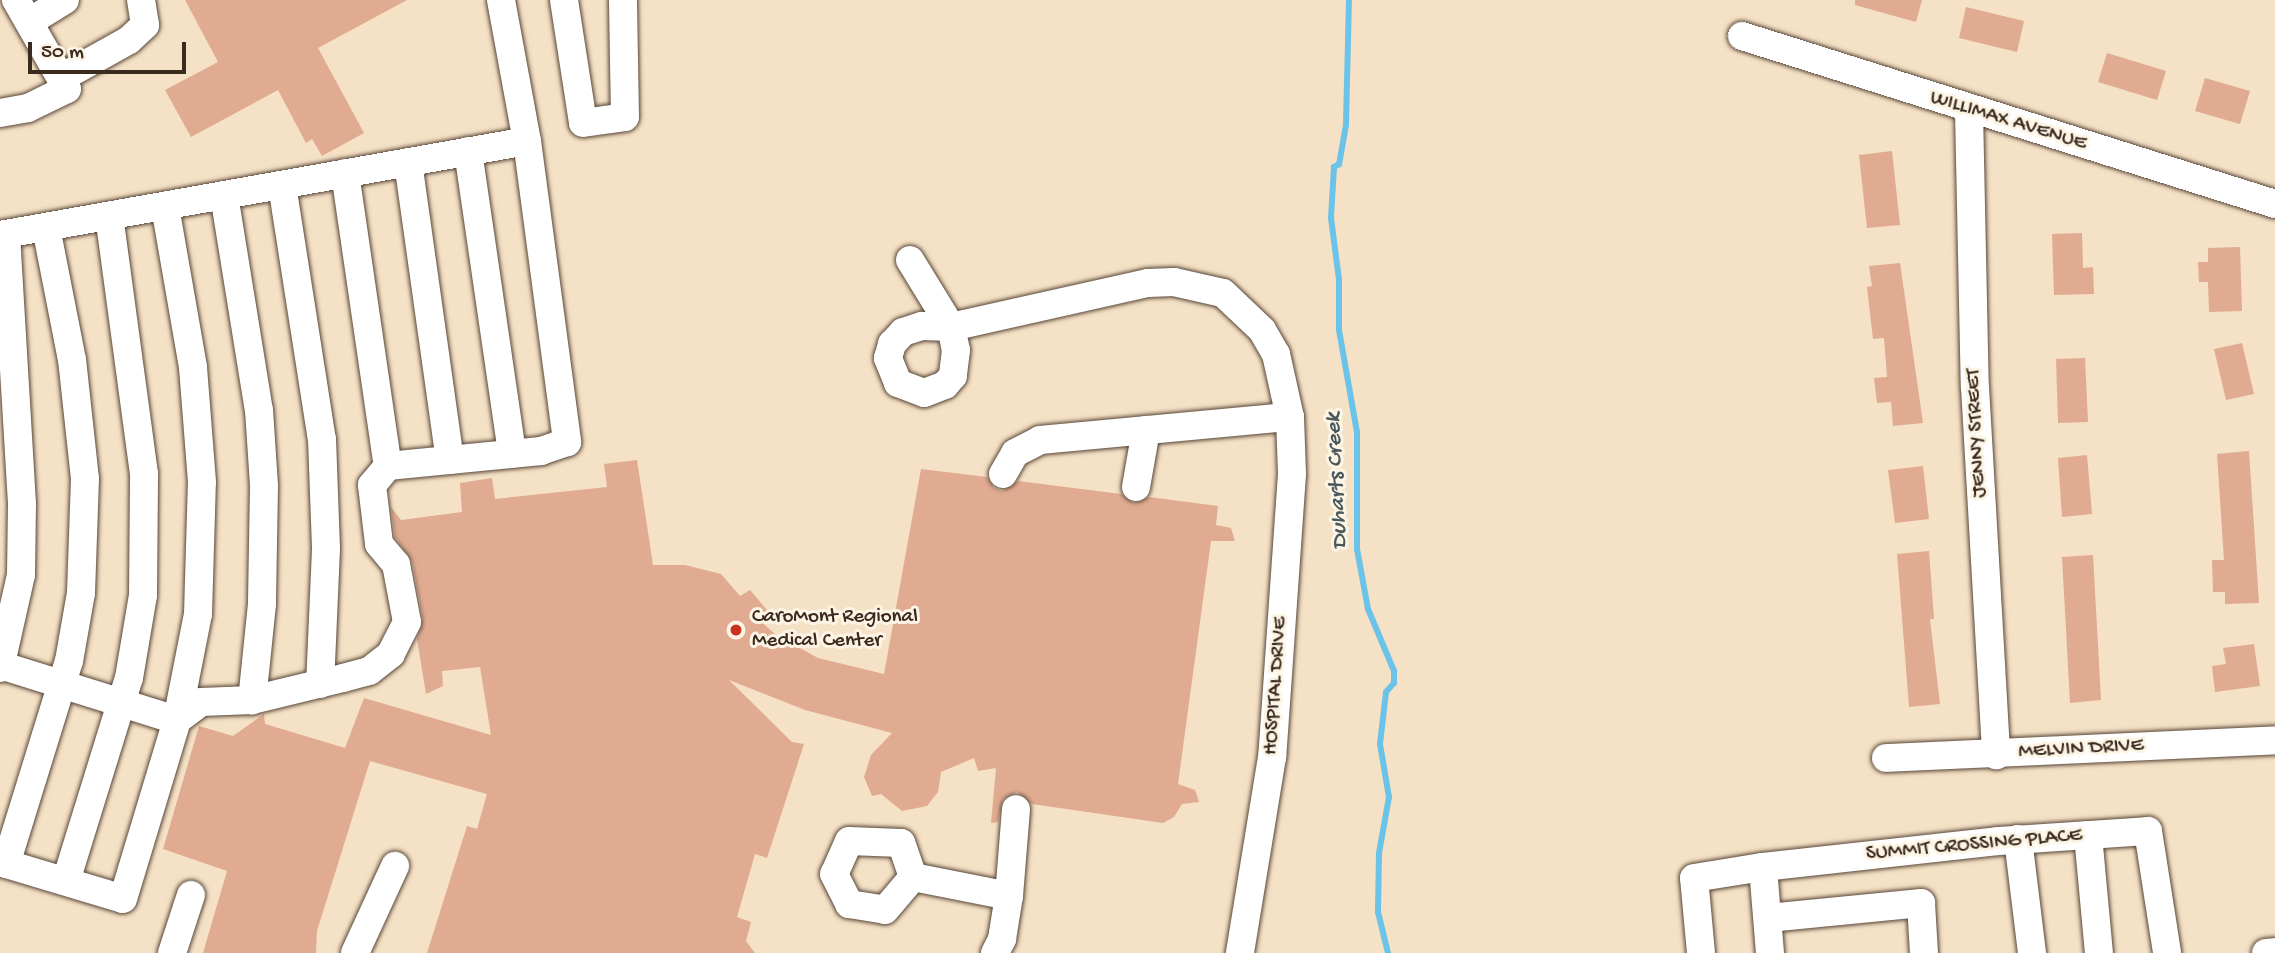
<!DOCTYPE html>
<style>
body{margin:0}
#map{position:relative;width:2275px;height:953px;overflow:hidden;background:#f5e1c5;font-family:"Gochi Hand",sans-serif}
div>[style]{position:absolute}
.stream>*{height:6px;margin:-3px;padding:0 3px;transform-origin:3px;border-radius:3px;background:#6cc3e9}
.building>*{inset:0;background:#e0ab91}
.roads{filter:drop-shadow(0 0 2px #574537) drop-shadow(0 0 2px #574537)}
.minor>*{height:28px;margin:-14px;padding:0 14px;transform-origin:14px;border-radius:14px;background:#fff}
.dots>*{width:19px;height:19px;translate:-50% -50%;box-sizing:border-box;border:4px solid #fcf5e5;border-radius:50%}
span{translate:-50% -50%;white-space:nowrap;text-align:center;line-height:1.15;-webkit-text-stroke:6px #fcf5e5;paint-order:stroke}
.street-label{font-size:21px;color:#3b2a1e}
.poi-label{font-size:21px;color:#3b2a1e}
.left{translate:0 -50%;text-align:left}
.water-label{font-size:23px;color:#4a585b;font-style:italic}
.scale{position:absolute;left:28px;top:42px;width:158px;height:32px;box-sizing:border-box;border:4px solid #3b2a1e;border-top:0;padding-left:9px;font-size:21px;line-height:24px;white-space:nowrap;color:#3b2a1e;-webkit-text-stroke:5px #fcf5e5;paint-order:stroke}
</style>
<div id="map">
<div class="stream">
<i style="left:1349px;top:0;width:125px;rotate:91.4deg"></i>
<i style="left:1346px;top:125px;width:40px;rotate:100deg"></i>
<i style="left:1339px;top:164px;width:6px;rotate:149deg"></i>
<i style="left:1334px;top:167px;width:51px;rotate:93.4deg"></i>
<i style="left:1331px;top:218px;width:63px;rotate:82.6deg"></i>
<i style="left:1339px;top:280px;width:50px;rotate:90deg"></i>
<i style="left:1339px;top:330px;width:104px;rotate:80deg"></i>
<i style="left:1357px;top:432px;width:117px;rotate:90deg"></i>
<i style="left:1357px;top:549px;width:61px;rotate:79.6deg"></i>
<i style="left:1368px;top:609px;width:67px;rotate:67.2deg"></i>
<i style="left:1394px;top:671px;width:12px;rotate:90deg"></i>
<i style="left:1394px;top:683px;width:12px;rotate:132deg"></i>
<i style="left:1386px;top:692px;width:52px;rotate:96.6deg"></i>
<i style="left:1380px;top:744px;width:54px;rotate:80.4deg"></i>
<i style="left:1389px;top:797px;width:57px;rotate:100.1deg"></i>
<i style="left:1379px;top:853px;width:59px;rotate:91deg"></i>
<i style="left:1378px;top:912px;width:42px;rotate:76.3deg"></i>
</div>
<div class="building">
<i style="clip-path:polygon(185px 0,407px 0,318px 48px,364px 133px,322px 156px,312px 139px,306px 143px,278px 90px,191px 137px,165px 90px,218px 62px)"></i>
<i style="clip-path:polygon(1855px 0,1922px 0,1916px 22px,1855px 5px)"></i>
<i style="clip-path:polygon(1966px 7px,2024px 21px,2017px 52px,1959px 38px)"></i>
<i style="clip-path:polygon(2107px 53px,2166px 71px,2157px 100px,2098px 82px)"></i>
<i style="clip-path:polygon(2205px 78px,2250px 91px,2240px 124px,2195px 111px)"></i>
<i style="clip-path:polygon(1892px 151px,1900px 225px,1867px 228px,1859px 155px)"></i>
<i style="clip-path:polygon(2082px 233px,2083px 268px,2093px 267px,2094px 294px,2054px 295px,2052px 234px)"></i>
<i style="clip-path:polygon(2240px 247px,2242px 311px,2209px 312px,2208px 282px,2199px 282px,2198px 262px,2208px 262px,2208px 248px)"></i>
<i style="clip-path:polygon(1900px 263px,1923px 423px,1893px 426px,1891px 402px,1877px 403px,1874px 378px,1887px 377px,1884px 338px,1873px 339px,1867px 287px,1872px 286px,1869px 266px)"></i>
<i style="clip-path:polygon(2242px 343px,2254px 394px,2226px 400px,2214px 349px)"></i>
<i style="clip-path:polygon(2085px 358px,2088px 422px,2058px 423px,2056px 359px)"></i>
<i style="clip-path:polygon(2249px 451px,2259px 603px,2225px 604px,2225px 592px,2213px 592px,2212px 560px,2224px 560px,2217px 454px)"></i>
<i style="clip-path:polygon(2087px 455px,2092px 514px,2062px 517px,2058px 458px)"></i>
<i style="clip-path:polygon(637px 460px,653px 565px,685px 565px,721px 574px,740px 596px,750px 590px,767px 610px,758px 619px,776px 635px,818px 658px,884px 674px,921px 469px,987px 477px,994px 488px,1002px 491px,1018px 481px,1121px 494px,1134px 503px,1149px 497px,1218px 506px,1216px 525px,1231px 528px,1235px 541px,1211px 541px,1178px 784px,1195px 790px,1199px 802px,1182px 804px,1174px 817px,1163px 823px,1032px 804px,1017px 792px,1003px 799px,998px 822px,991px 823px,996px 768px,978px 771px,974px 758px,941px 772px,938px 792px,927px 806px,902px 811px,881px 794px,872px 796px,864px 777px,871px 755px,892px 733px,805px 710px,729px 680px,792px 742px,804px 744px,767px 858px,755px 854px,737px 917px,751px 922px,746px 941px,755px 953px,427px 953px,467px 826px,477px 829px,487px 794px,370px 761px,317px 931px,316px 953px,203px 953px,227px 871px,163px 849px,199px 726px,233px 736px,264px 714px,265px 724px,345px 748px,364px 698px,491px 735px,480px 667px,442px 671px,443px 686px,426px 694px,417px 639px,423px 619px,412px 561px,395px 537px,391px 507px,401px 520px,462px 512px,460px 483px,492px 478px,495px 499px,607px 487px,604px 464px)"></i>
<i style="clip-path:polygon(1923px 466px,1929px 519px,1895px 523px,1888px 470px)"></i>
<i style="clip-path:polygon(1929px 551px,1934px 619px,1930px 619px,1940px 704px,1909px 707px,1897px 554px)"></i>
<i style="clip-path:polygon(2093px 555px,2101px 700px,2070px 703px,2062px 557px)"></i>
<i style="clip-path:polygon(2254px 644px,2260px 686px,2215px 692px,2212px 666px,2226px 664px,2223px 648px)"></i>
</div>
<div class="roads">
<div class="minor">
<i style="left:501px;top:0;width:143px;rotate:79.6deg"></i>
<i style="left:564px;top:0;width:124px;rotate:81.2deg"></i>
<i style="left:583px;top:123px;width:42px;rotate:-8.1deg"></i>
<i style="left:625px;top:117px;width:117px;rotate:-91deg"></i>
<i style="left:29px;top:22px;width:42px;rotate:-31.4deg"></i>
<i style="left:1742px;top:36px;width:559px;rotate:17.49deg"></i>
<i style="left:61px;top:78px;width:78px;rotate:-29.2deg"></i>
<i style="left:129px;top:40px;width:22px;rotate:-43deg"></i>
<i style="left:145px;top:25px;width:25px;rotate:-99deg"></i>
<i style="left:1969px;top:111px;width:276px;rotate:88.8deg"></i>
<i style="left:1975px;top:387px;width:369px;rotate:86.7deg"></i>
<i style="left:0;top:113px;width:28px;rotate:-10deg"></i>
<i style="left:28px;top:108px;width:43px;rotate:-26deg"></i>
<i style="left:67px;top:89px;width:103px;rotate:-119.8deg"></i>
<i style="left:468px;top:151px;width:306px;rotate:81.7deg"></i>
<i style="left:408px;top:162px;width:301px;rotate:82deg"></i>
<i style="left:345px;top:173px;width:296px;rotate:81.7deg"></i>
<i style="left:282px;top:185px;width:257px;rotate:81.1deg"></i>
<i style="left:322px;top:439px;width:110px;rotate:87.9deg"></i>
<i style="left:326px;top:549px;width:135px;rotate:92.5deg"></i>
<i style="left:224px;top:195px;width:218px;rotate:80.8deg"></i>
<i style="left:259px;top:410px;width:76px;rotate:86.2deg"></i>
<i style="left:264px;top:486px;width:118px;rotate:91deg"></i>
<i style="left:262px;top:604px;width:97px;rotate:95.9deg"></i>
<i style="left:0;top:235px;width:535px;rotate:-10.11deg"></i>
<i style="left:527px;top:141px;width:304px;rotate:82.4deg"></i>
<i style="left:567px;top:442px;width:28px;rotate:161deg"></i>
<i style="left:541px;top:451px;width:154px;rotate:174.4deg"></i>
<i style="left:388px;top:466px;width:25px;rotate:130deg"></i>
<i style="left:372px;top:485px;width:59px;rotate:83.2deg"></i>
<i style="left:379px;top:544px;width:26px;rotate:50deg"></i>
<i style="left:396px;top:564px;width:59px;rotate:79.3deg"></i>
<i style="left:407px;top:622px;width:36px;rotate:117deg"></i>
<i style="left:391px;top:654px;width:28px;rotate:142deg"></i>
<i style="left:369px;top:671px;width:27px;rotate:165deg"></i>
<i style="left:343px;top:678px;width:94px;rotate:166.4deg"></i>
<i style="left:252px;top:700px;width:51px;rotate:177.8deg"></i>
<i style="left:201px;top:702px;width:30px;rotate:143deg"></i>
<i style="left:910px;top:260px;width:79px;rotate:58.5deg"></i>
<i style="left:951px;top:327px;width:202px;rotate:-12.6deg"></i>
<i style="left:1148px;top:283px;width:26px;rotate:-2deg"></i>
<i style="left:1174px;top:282px;width:50px;rotate:12.7deg"></i>
<i style="left:1223px;top:293px;width:54px;rotate:43.5deg"></i>
<i style="left:1262px;top:330px;width:28px;rotate:60deg"></i>
<i style="left:1276px;top:354px;width:65px;rotate:77.5deg"></i>
<i style="left:1290px;top:417px;width:57px;rotate:88deg"></i>
<i style="left:1292px;top:474px;width:284px;rotate:94deg"></i>
<i style="left:1272px;top:757px;width:199px;rotate:99.3deg"></i>
<i style="left:922px;top:326px;width:29px;rotate:2deg"></i>
<i style="left:951px;top:327px;width:24px;rotate:78deg"></i>
<i style="left:956px;top:350px;width:26px;rotate:97deg"></i>
<i style="left:953px;top:376px;width:12px;rotate:132deg"></i>
<i style="left:945px;top:385px;width:22px;rotate:159deg"></i>
<i style="left:924px;top:393px;width:28px;rotate:-159deg"></i>
<i style="left:898px;top:383px;width:27px;rotate:-112deg"></i>
<i style="left:888px;top:358px;width:15px;rotate:-74deg"></i>
<i style="left:892px;top:344px;width:16px;rotate:-47deg"></i>
<i style="left:903px;top:332px;width:20px;rotate:-18deg"></i>
<i style="left:1003px;top:474px;width:24px;rotate:-60deg"></i>
<i style="left:1015px;top:453px;width:28px;rotate:-27deg"></i>
<i style="left:1040px;top:440px;width:251px;rotate:-5.3deg"></i>
<i style="left:1136px;top:487px;width:58px;rotate:-80deg"></i>
<i style="left:0;top:665px;width:185px;rotate:17.3deg"></i>
<i style="left:0;top:668px;width:95px;rotate:-77.3deg"></i>
<i style="left:21px;top:575px;width:71px;rotate:-89.2deg"></i>
<i style="left:22px;top:504px;width:269px;rotate:-93.4deg"></i>
<i style="left:1886px;top:758px;width:389px;rotate:-2.6deg"></i>
<i style="left:2088px;top:835px;width:119px;rotate:84.7deg"></i>
<i style="left:2018px;top:839px;width:115px;rotate:83deg"></i>
<i style="left:0;top:862px;width:128px;rotate:16.7deg"></i>
<i style="left:123px;top:899px;width:187px;rotate:-73.2deg"></i>
<i style="left:177px;top:720px;width:108px;rotate:-78.8deg"></i>
<i style="left:198px;top:614px;width:132px;rotate:-88.3deg"></i>
<i style="left:202px;top:482px;width:115px;rotate:-94.5deg"></i>
<i style="left:193px;top:367px;width:163px;rotate:-99.9deg"></i>
<i style="left:6px;top:864px;width:213px;rotate:-72.8deg"></i>
<i style="left:69px;top:661px;width:69px;rotate:-80deg"></i>
<i style="left:81px;top:593px;width:114px;rotate:-88deg"></i>
<i style="left:85px;top:479px;width:120px;rotate:-96.2deg"></i>
<i style="left:72px;top:360px;width:135px;rotate:-101.1deg"></i>
<i style="left:913px;top:877px;width:36px;rotate:-109deg"></i>
<i style="left:901px;top:843px;width:52px;rotate:-177.8deg"></i>
<i style="left:849px;top:841px;width:36px;rotate:114deg"></i>
<i style="left:834px;top:874px;width:34px;rotate:63deg"></i>
<i style="left:849px;top:904px;width:36px;rotate:9deg"></i>
<i style="left:885px;top:910px;width:43px;rotate:-49.7deg"></i>
<i style="left:913px;top:877px;width:98px;rotate:11.2deg"></i>
<i style="left:66px;top:881px;width:213px;rotate:-72.8deg"></i>
<i style="left:129px;top:678px;width:84px;rotate:-80.4deg"></i>
<i style="left:143px;top:595px;width:121px;rotate:-89.5deg"></i>
<i style="left:144px;top:474px;width:260px;rotate:-97.7deg"></i>
<i style="left:1768px;top:918px;width:154px;rotate:-5.6deg"></i>
<i style="left:1921px;top:903px;width:50px;rotate:86.6deg"></i>
<i style="left:172px;top:953px;width:61px;rotate:-71.9deg"></i>
<i style="left:355px;top:953px;width:96px;rotate:-65.3deg"></i>
<i style="left:995px;top:953px;width:16px;rotate:-63deg"></i>
<i style="left:1002px;top:939px;width:44px;rotate:-80.8deg"></i>
<i style="left:1009px;top:896px;width:87px;rotate:-85.4deg"></i>
<i style="left:1701px;top:953px;width:75px;rotate:-95.3deg"></i>
<i style="left:1694px;top:878px;width:70px;rotate:-9.1deg"></i>
<i style="left:1770px;top:953px;width:86px;rotate:-94.7deg"></i>
<i style="left:1763px;top:867px;width:236px;rotate:-6.3deg"></i>
<i style="left:1998px;top:841px;width:150px;rotate:-3.8deg"></i>
<i style="left:2148px;top:831px;width:123px;rotate:81.1deg"></i>
<i style="left:2266px;top:953px;width:9px;rotate:-6deg"></i>
</div>
</div>
<div class="dots">
<i style="left:736px;top:630px;background:#c8321e"></i>
</div>
<div class="street-label">
<span style="left:2008px;top:122px;rotate:17deg">WILLIMAX AVENUE</span>
<span style="left:1978px;top:433px;rotate:-93deg">JENNY STREET</span>
<span style="left:1277px;top:686px;rotate:-86deg">HOSPITAL DRIVE</span>
<span style="left:2081px;top:750px;rotate:-3deg">MELVIN DRIVE</span>
<span style="left:1974px;top:846px;rotate:-5deg">SUMMIT CROSSING PLACE</span>
</div>
<div class="poi-label">
<span class="left" style="left:752px;top:630px">CaroMont Regional<br>Medical Center</span>
</div>
<div class="water-label">
<span style="left:1338px;top:481px;rotate:-93deg">Duharts Creek</span>
</div>
<div class="scale">50 m</div>
</div>
